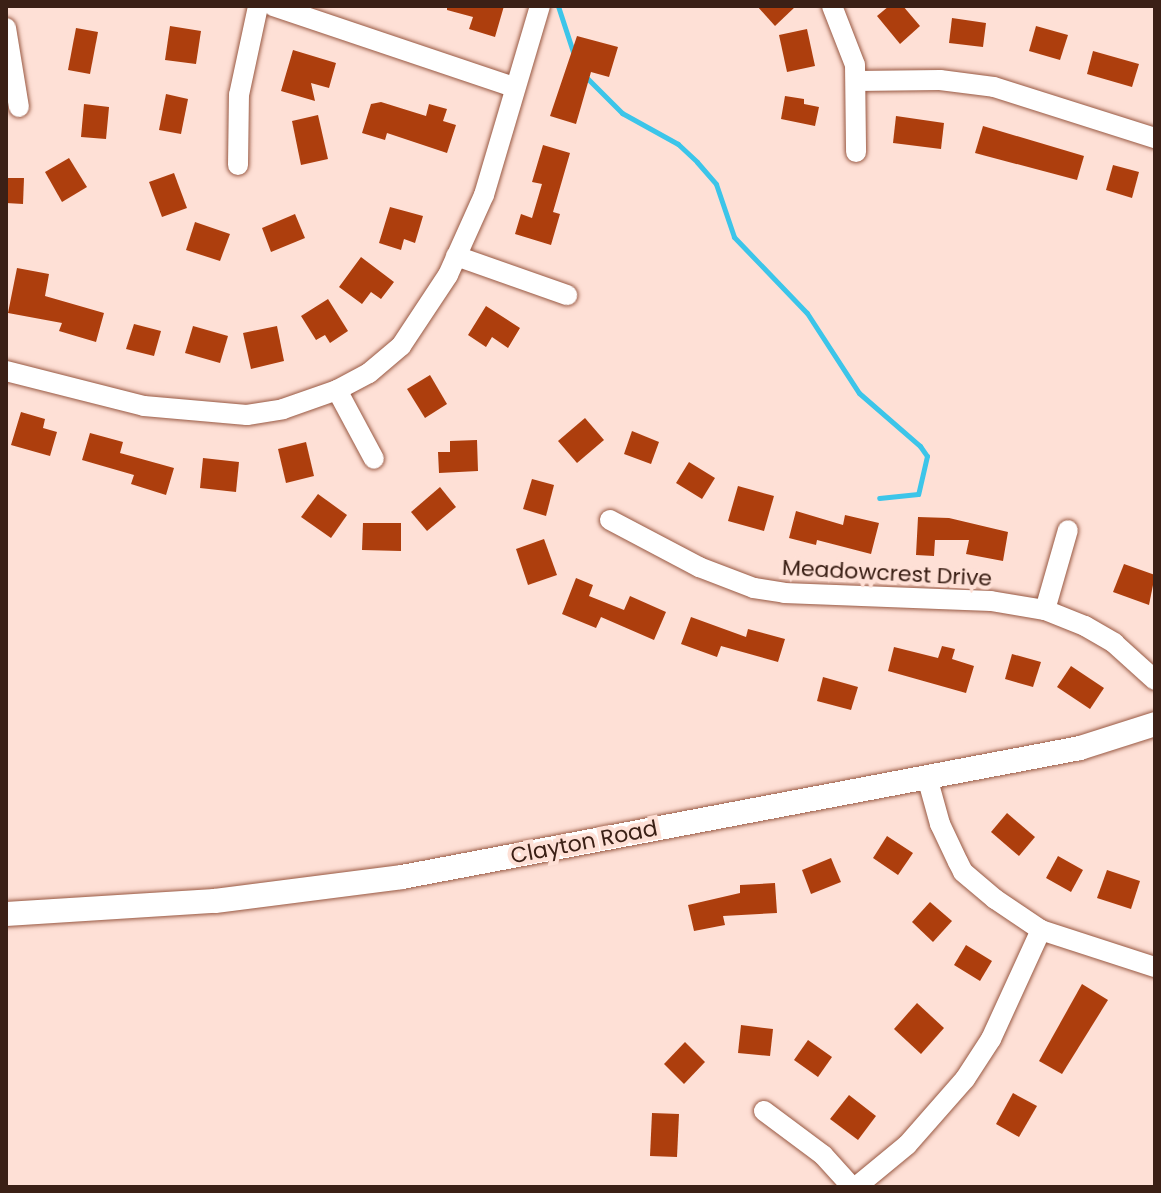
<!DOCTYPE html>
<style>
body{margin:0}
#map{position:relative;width:1161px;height:1193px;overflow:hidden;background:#fee0d6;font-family:Poppins,sans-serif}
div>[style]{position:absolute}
.stream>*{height:5px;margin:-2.5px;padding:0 2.5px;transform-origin:2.5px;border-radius:2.5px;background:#3cc5e9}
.building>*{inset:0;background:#ad3e0d}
.roads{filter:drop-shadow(0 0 2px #985842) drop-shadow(0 0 2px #985842)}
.minor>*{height:20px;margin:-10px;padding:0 10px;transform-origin:10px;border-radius:10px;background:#fff}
.tertiary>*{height:24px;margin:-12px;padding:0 12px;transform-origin:12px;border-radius:12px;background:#fff}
span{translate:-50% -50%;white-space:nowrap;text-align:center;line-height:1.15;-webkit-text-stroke:8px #fee0d6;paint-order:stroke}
.street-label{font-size:22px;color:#3b2016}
.frame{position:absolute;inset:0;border:8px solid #3b2016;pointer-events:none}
</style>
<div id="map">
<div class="stream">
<i style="left:558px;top:6px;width:55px;rotate:71.9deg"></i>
<i style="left:586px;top:77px;width:51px;rotate:45deg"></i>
<i style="left:622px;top:113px;width:64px;rotate:29deg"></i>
<i style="left:678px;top:144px;width:26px;rotate:43deg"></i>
<i style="left:697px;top:162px;width:29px;rotate:49deg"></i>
<i style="left:716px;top:184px;width:56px;rotate:71.2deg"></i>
<i style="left:734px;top:237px;width:105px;rotate:46.2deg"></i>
<i style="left:807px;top:313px;width:95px;rotate:57deg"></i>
<i style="left:859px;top:393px;width:81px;rotate:41deg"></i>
<i style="left:920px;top:446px;width:12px;rotate:55deg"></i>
<i style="left:927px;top:456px;width:39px;rotate:103deg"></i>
<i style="left:918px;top:494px;width:39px;rotate:174deg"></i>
</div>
<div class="building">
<i style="clip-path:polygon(447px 6px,504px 6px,495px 37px,469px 29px,473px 17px,447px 10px)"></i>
<i style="clip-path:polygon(757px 6px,796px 6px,775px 26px)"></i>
<i style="clip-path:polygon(889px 6px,903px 6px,920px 26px,900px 44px,877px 16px)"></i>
<i style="clip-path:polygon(952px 18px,986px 23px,983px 47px,949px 43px)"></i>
<i style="clip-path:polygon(170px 26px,201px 31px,196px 64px,165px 60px)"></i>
<i style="clip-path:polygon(1036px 26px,1068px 35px,1060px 60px,1029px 51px)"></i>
<i style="clip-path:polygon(76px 28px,98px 32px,90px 74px,68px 70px)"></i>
<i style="clip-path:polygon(807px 29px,815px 66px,787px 72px,779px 35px)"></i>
<i style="clip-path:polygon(577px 36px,618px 47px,609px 77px,591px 72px,576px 124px,550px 116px)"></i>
<i style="clip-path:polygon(293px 50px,336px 63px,329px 88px,311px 83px,315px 101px,281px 91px)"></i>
<i style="clip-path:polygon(1093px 51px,1139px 64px,1132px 87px,1087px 74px)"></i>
<i style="clip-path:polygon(166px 94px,188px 99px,181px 134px,159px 130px)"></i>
<i style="clip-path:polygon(785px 96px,804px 99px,804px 104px,819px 107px,815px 126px,781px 119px)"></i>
<i style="clip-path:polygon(381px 102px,426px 116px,429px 104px,447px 109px,443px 121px,456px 125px,447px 153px,387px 133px,385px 140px,362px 133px,371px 104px)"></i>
<i style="clip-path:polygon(84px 104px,109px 107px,106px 139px,81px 137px)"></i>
<i style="clip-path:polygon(318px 115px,328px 159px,301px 165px,292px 121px)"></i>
<i style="clip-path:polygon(896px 116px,944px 123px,941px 149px,893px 143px)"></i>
<i style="clip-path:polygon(983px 126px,1084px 156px,1077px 180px,975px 153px)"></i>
<i style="clip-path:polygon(543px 145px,570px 153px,553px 212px,560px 214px,551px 245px,515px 234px,521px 214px,532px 218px,542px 184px,532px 182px)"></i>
<i style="clip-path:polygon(69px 158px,87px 187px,62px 202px,45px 172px)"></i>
<i style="clip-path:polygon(1113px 165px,1139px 172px,1132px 198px,1106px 190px)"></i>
<i style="clip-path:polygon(174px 173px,187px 208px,162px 217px,149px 182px)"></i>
<i style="clip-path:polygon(6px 178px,24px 178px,23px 204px,6px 203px)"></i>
<i style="clip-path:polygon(390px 207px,423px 216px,415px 243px,404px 239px,401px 250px,379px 243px)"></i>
<i style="clip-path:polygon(295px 214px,305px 238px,271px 252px,262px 228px)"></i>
<i style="clip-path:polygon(195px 222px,230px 234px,220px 261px,186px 250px)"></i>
<i style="clip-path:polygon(361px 257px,394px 282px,381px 299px,371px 292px,362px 304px,339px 287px)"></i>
<i style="clip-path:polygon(17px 268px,49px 274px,45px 296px,104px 313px,96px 342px,59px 331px,62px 323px,8px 313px)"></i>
<i style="clip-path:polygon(328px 299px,348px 331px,330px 343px,325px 335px,316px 340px,301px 316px)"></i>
<i style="clip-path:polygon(486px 306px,520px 328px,508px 348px,492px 337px,486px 347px,468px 335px)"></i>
<i style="clip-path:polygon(134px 324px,161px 331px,154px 356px,126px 349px)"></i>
<i style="clip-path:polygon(193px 326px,228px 336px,220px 363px,185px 353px)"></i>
<i style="clip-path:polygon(277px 326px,284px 361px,251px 369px,243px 333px)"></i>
<i style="clip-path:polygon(430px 375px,447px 404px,425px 418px,407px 389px)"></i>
<i style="clip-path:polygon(21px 412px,45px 419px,43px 428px,57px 432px,50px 456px,11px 445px)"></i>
<i style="clip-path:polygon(585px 418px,604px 440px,577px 463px,558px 441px)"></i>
<i style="clip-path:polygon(632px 431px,659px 442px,651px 464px,624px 454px)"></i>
<i style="clip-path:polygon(90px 433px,123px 442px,120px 453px,174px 468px,166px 495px,131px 484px,134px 475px,82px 460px)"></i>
<i style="clip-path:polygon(477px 440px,478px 471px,439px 473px,438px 452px,450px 452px,450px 441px)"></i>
<i style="clip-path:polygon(306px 442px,314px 476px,286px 483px,278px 449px)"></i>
<i style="clip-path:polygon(203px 458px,239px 462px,236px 492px,200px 488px)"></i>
<i style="clip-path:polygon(689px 462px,715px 478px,702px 499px,676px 483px)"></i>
<i style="clip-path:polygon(532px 479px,554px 485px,546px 516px,523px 509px)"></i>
<i style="clip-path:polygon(738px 486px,774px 496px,764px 531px,728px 521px)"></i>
<i style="clip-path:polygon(440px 487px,456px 507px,427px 531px,411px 512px)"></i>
<i style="clip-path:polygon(318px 494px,347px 515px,331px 538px,301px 517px)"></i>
<i style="clip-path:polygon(796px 511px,843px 525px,845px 515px,879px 523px,871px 554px,817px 540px,816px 545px,789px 538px)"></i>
<i style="clip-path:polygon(918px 517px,949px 518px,1008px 532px,1003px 561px,966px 554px,969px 540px,935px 540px,934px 556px,916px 555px)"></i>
<i style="clip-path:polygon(363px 523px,401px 523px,401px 551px,362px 550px)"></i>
<i style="clip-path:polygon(544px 539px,557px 575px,528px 585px,516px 549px)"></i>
<i style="clip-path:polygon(1124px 564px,1155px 575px,1149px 605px,1113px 592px)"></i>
<i style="clip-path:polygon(576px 578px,593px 585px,589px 596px,624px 610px,630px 596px,666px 612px,654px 640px,601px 617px,596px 628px,562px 614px)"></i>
<i style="clip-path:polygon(691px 617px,746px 637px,748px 629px,785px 639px,778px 662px,721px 646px,717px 657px,681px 644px)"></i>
<i style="clip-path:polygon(942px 646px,955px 649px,952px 659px,974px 666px,966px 693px,888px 671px,894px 647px,938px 658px)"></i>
<i style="clip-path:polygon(1012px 654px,1041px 662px,1033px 687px,1005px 679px)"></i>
<i style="clip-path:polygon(1071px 666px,1104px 688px,1090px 709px,1057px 687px)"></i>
<i style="clip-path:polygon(823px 677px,858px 687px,851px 710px,817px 701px)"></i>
<i style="clip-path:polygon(1007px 813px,1035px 837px,1019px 856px,991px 832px)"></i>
<i style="clip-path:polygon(887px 836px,913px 853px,898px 875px,873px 858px)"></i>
<i style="clip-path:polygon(1058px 856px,1083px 870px,1071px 892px,1046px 878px)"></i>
<i style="clip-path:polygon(831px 858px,841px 882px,811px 894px,802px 870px)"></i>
<i style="clip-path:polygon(1107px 870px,1140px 881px,1131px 909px,1097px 898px)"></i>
<i style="clip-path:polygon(775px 883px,777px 913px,723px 916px,725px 925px,694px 931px,688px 905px,740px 893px,740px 885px)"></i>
<i style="clip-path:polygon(930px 902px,952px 921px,933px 942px,912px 922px)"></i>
<i style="clip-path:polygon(966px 945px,992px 961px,980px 981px,954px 965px)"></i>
<i style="clip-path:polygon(1082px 984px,1108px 1000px,1062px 1074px,1039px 1061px)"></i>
<i style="clip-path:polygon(917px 1003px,944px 1028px,921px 1054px,894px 1029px)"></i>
<i style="clip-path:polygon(741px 1025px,773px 1029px,770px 1056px,738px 1053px)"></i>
<i style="clip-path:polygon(808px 1040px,832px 1057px,818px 1077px,794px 1060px)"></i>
<i style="clip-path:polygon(685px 1042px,705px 1062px,684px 1084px,664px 1064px)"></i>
<i style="clip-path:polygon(1013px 1093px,1037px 1106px,1019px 1137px,996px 1124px)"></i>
<i style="clip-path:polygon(849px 1095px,876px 1116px,858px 1140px,830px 1119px)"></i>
<i style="clip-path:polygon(652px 1113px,679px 1114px,677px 1157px,650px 1156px)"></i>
</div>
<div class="roads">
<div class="minor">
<i style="left:273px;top:6px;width:254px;rotate:18.6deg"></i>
<i style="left:832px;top:6px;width:63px;rotate:68.7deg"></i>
<i style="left:855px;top:65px;width:87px;rotate:89.3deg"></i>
<i style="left:6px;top:28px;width:80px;rotate:80.7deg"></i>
<i style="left:857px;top:81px;width:83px;rotate:-0.7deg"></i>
<i style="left:940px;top:80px;width:54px;rotate:7.4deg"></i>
<i style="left:994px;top:87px;width:169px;rotate:17.6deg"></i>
<i style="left:238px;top:165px;width:70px;rotate:-89.2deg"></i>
<i style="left:239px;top:95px;width:91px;rotate:-77.9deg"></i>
<i style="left:456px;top:256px;width:118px;rotate:19.4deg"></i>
<i style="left:6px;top:371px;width:142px;rotate:14.2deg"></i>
<i style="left:144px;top:406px;width:103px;rotate:5deg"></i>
<i style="left:247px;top:415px;width:36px;rotate:-9deg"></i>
<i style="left:283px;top:409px;width:57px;rotate:-19.4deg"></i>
<i style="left:337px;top:390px;width:36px;rotate:-28deg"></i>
<i style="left:369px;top:373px;width:42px;rotate:-40.2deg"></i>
<i style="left:401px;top:346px;width:85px;rotate:-56.5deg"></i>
<i style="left:448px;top:275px;width:88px;rotate:-65.8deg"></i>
<i style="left:484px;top:195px;width:197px;rotate:-73.5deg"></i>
<i style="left:337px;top:390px;width:78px;rotate:61.8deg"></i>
<i style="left:610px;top:520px;width:101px;rotate:27.8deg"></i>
<i style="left:699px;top:567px;width:59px;rotate:20.9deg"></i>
<i style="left:754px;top:588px;width:30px;rotate:9deg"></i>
<i style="left:784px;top:593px;width:207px;rotate:2.2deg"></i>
<i style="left:991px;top:601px;width:55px;rotate:9.5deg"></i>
<i style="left:1045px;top:610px;width:43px;rotate:21.8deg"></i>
<i style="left:1085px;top:626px;width:34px;rotate:30deg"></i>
<i style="left:1114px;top:643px;width:55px;rotate:42.1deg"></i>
<i style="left:1045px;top:610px;width:83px;rotate:-74deg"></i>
<i style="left:927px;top:777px;width:49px;rotate:74.5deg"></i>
<i style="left:940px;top:824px;width:42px;rotate:64.7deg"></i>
<i style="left:958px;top:862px;width:11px;rotate:63deg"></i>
<i style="left:963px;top:872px;width:42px;rotate:40.2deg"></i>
<i style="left:995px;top:899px;width:55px;rotate:34deg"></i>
<i style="left:1041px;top:930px;width:120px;rotate:18deg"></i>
<i style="left:764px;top:1111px;width:74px;rotate:36.7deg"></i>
<i style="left:823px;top:1155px;width:43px;rotate:47.8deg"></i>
<i style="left:856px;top:1187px;width:66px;rotate:-39.5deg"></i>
<i style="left:907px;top:1145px;width:88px;rotate:-48.7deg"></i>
<i style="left:965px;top:1079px;width:48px;rotate:-57deg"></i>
<i style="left:991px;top:1039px;width:120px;rotate:-65.4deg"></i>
</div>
<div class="tertiary">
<i style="left:6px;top:914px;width:209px;rotate:-3.6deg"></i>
<i style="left:215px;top:901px;width:189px;rotate:-7.3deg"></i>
<i style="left:402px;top:877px;width:690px;rotate:-10.77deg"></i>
<i style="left:1080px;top:748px;width:79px;rotate:-17.7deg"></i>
</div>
</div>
<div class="street-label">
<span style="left:887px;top:573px;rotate:3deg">Meadowcrest Drive</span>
<span style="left:584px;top:842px;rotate:-11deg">Clayton Road</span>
</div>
<div class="frame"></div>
</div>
